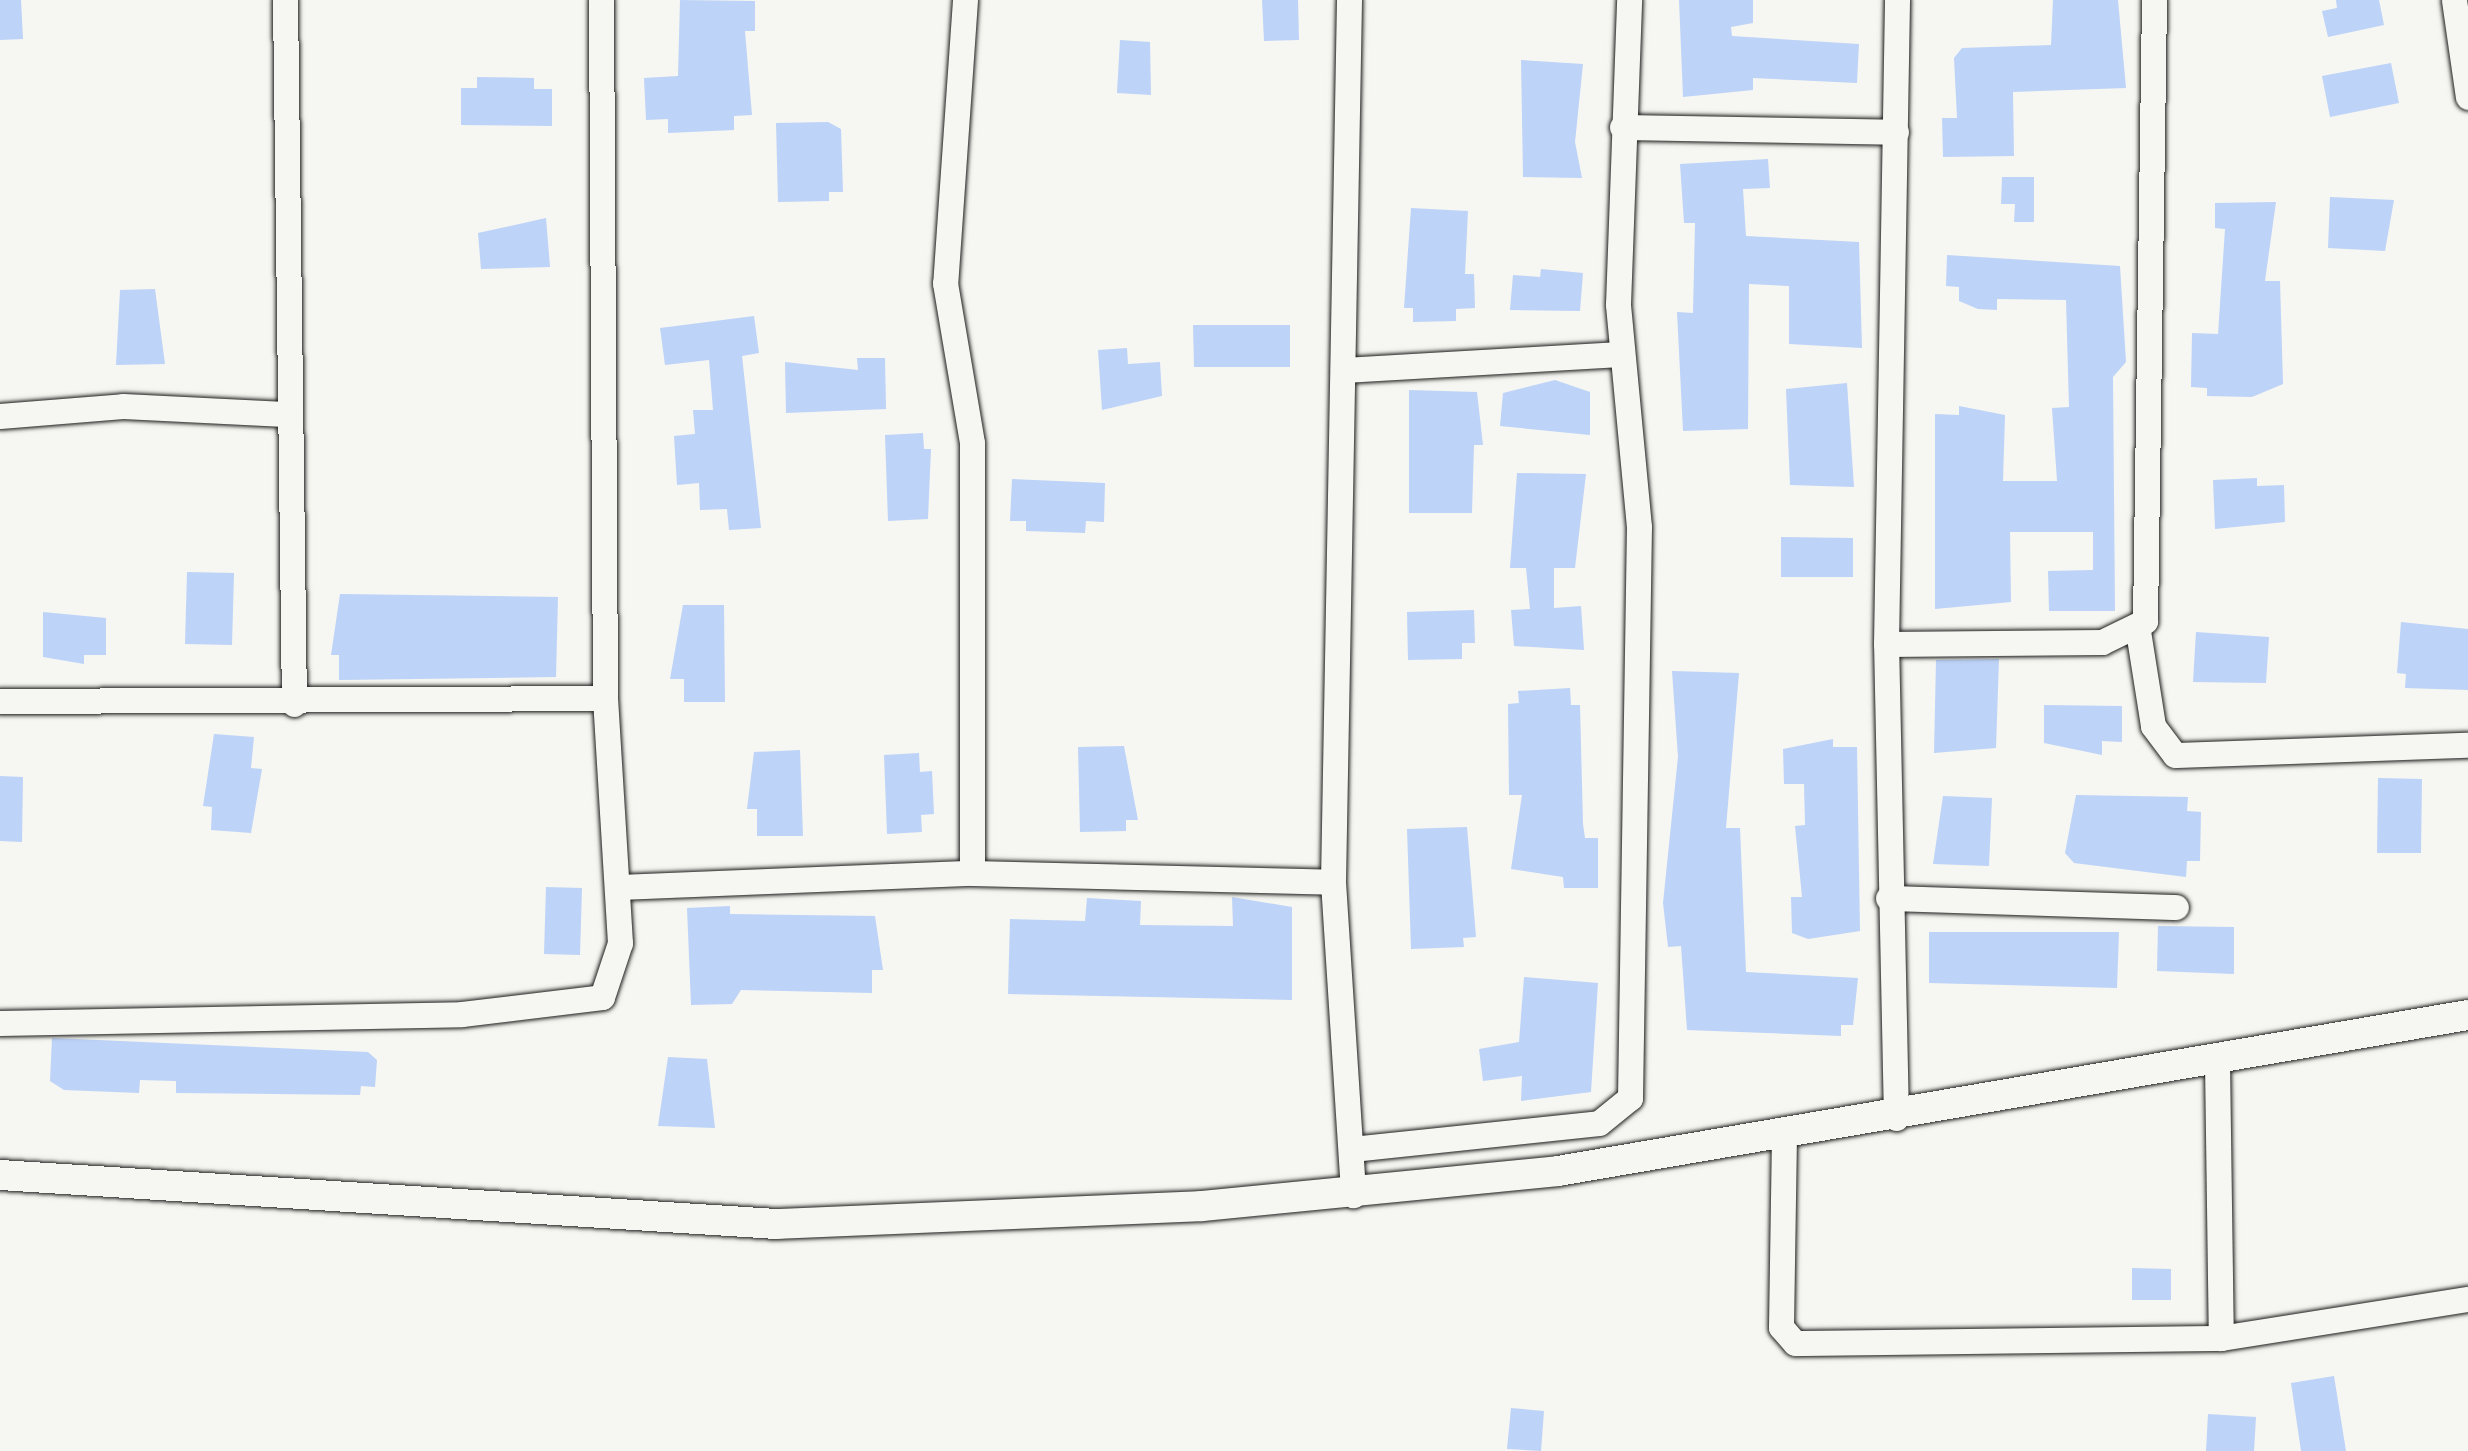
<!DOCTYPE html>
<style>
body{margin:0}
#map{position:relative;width:2468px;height:1451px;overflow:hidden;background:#f6f6f2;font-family:Kalam,sans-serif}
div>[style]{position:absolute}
.building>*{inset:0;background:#bdd3f7}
.roads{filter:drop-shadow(0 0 2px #1c1c1c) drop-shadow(0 0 2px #1c1c1c)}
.minor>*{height:25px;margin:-12.5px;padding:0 12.5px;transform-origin:12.5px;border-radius:12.5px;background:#f6f6f2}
.tertiary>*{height:30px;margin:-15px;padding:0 15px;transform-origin:15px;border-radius:15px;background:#f6f6f2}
span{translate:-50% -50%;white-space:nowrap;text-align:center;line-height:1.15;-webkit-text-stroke:9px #f6f6f2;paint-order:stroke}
</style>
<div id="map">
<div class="building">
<i style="clip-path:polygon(0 0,21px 0,23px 39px,0 40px)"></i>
<i style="clip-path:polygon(680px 0,755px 1px,755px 31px,745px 31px,752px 115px,734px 116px,734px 130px,668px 133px,668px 119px,646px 120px,644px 78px,678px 76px)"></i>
<i style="clip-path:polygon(1262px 0,1298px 0,1299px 40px,1264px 41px)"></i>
<i style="clip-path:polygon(1679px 0,1753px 0,1753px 23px,1731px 27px,1732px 36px,1859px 44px,1857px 83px,1753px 78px,1753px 90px,1683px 97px)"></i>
<i style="clip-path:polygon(2053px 0,2118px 0,2126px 88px,2013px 92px,2014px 156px,1943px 157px,1942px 118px,1957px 118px,1954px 58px,1962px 48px,2051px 45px)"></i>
<i style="clip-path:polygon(2336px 0,2379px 0,2384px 25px,2328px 37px,2322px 11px,2337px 8px)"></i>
<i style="clip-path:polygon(1120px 40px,1150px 42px,1151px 95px,1117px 93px)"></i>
<i style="clip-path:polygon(1521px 60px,1583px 64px,1575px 142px,1582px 178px,1523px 177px)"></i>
<i style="clip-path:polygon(2391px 63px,2399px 103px,2330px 117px,2322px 76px)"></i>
<i style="clip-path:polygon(477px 77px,534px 78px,534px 89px,552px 89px,552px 126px,461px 125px,461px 88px,477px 88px)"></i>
<i style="clip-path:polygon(828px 122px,841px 129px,843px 192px,829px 192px,829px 201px,778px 202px,776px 123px)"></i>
<i style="clip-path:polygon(1768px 159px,1770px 188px,1743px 189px,1746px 236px,1859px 242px,1862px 348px,1789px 344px,1789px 286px,1749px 284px,1748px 429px,1683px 431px,1677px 312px,1693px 313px,1695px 223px,1684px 223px,1680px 164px)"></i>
<i style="clip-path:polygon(2002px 177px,2034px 177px,2034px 222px,2014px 222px,2015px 204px,2001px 204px)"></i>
<i style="clip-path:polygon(2330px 197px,2394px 200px,2385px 251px,2328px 248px)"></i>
<i style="clip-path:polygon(2276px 202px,2265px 281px,2280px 281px,2283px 384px,2252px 397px,2207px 396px,2207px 388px,2191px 387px,2192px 333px,2218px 334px,2225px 229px,2215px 228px,2215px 203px)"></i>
<i style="clip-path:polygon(1411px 208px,1468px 211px,1465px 274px,1474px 274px,1475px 308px,1456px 309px,1456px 321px,1413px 322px,1413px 308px,1404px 308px)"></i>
<i style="clip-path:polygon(546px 218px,550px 267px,481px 269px,478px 233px)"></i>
<i style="clip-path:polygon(1947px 255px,2120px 266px,2126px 362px,2113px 377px,2115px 611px,2049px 611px,2048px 571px,2093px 570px,2093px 532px,2010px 532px,2011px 602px,1935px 609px,1935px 414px,1959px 415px,1959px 406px,2005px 415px,2003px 481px,2057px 481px,2052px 408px,2069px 407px,2066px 300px,1997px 299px,1997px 310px,1978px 309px,1959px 301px,1959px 287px,1946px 286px)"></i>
<i style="clip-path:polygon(1541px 269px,1583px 273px,1580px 311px,1510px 310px,1513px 275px,1540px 277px)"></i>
<i style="clip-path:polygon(155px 289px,165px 364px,116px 365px,120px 290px)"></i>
<i style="clip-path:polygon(754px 316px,759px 353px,742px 356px,761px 528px,729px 530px,727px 509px,700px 510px,699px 483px,677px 485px,674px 436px,695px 434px,693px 410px,713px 410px,709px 360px,665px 365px,660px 328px)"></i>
<i style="clip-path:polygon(1193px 325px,1290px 325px,1290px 367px,1194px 367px)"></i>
<i style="clip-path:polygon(1127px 348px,1128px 364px,1160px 362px,1162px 396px,1102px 410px,1098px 350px)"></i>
<i style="clip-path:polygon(857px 358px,885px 358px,886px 409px,786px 413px,785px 362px,858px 370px)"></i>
<i style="clip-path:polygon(1555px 380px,1590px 392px,1590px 435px,1500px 426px,1503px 393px)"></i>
<i style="clip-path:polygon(1847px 383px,1854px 487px,1790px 485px,1786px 389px)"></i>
<i style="clip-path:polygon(1409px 390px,1477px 392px,1483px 445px,1474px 445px,1472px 513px,1409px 513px)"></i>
<i style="clip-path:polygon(923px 433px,924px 449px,931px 449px,928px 519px,888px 521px,885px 435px)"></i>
<i style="clip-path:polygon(1517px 473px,1586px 474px,1575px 568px,1554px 568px,1554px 608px,1581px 606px,1584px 650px,1514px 646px,1511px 610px,1530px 609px,1526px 568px,1510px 568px)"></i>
<i style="clip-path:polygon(2257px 478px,2257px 486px,2284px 485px,2285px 522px,2215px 529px,2213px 480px)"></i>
<i style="clip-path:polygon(1012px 479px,1105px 483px,1104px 522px,1086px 521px,1085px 533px,1026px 531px,1026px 521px,1010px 521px)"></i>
<i style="clip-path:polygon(1781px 537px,1853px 538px,1853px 577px,1781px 577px)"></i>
<i style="clip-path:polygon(187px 572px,234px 573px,232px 645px,185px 644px)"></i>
<i style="clip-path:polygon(340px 594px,558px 597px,556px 677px,339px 680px,339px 655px,331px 655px)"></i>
<i style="clip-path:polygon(683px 605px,724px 605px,725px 702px,684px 702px,684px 679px,670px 679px)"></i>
<i style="clip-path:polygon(1474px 610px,1475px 643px,1462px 643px,1462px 659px,1408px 660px,1407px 612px)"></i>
<i style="clip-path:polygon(43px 612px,106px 618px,106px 655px,84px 655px,84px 664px,43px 657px)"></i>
<i style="clip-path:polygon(2401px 622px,2468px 629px,2468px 690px,2405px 688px,2406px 674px,2397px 673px)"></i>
<i style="clip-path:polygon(2196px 632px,2269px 637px,2266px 683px,2193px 682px)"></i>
<i style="clip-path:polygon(1999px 659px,1996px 748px,1934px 753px,1936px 660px)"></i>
<i style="clip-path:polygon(1672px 671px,1739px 673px,1726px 828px,1740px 828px,1746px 972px,1858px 978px,1853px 1025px,1841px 1025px,1841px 1036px,1687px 1030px,1681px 946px,1668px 947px,1663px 903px,1678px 757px)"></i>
<i style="clip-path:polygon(1570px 688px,1571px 705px,1580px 705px,1583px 824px,1585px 838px,1598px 838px,1598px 888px,1564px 888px,1563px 877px,1511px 869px,1522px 795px,1509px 795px,1508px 704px,1519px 703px,1518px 691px)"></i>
<i style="clip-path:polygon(2044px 705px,2122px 706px,2122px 742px,2102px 741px,2102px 755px,2044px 743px)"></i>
<i style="clip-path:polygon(214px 734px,254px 737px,251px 768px,262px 769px,251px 833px,211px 830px,212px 807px,203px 806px)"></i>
<i style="clip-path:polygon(1833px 739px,1833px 747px,1857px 747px,1860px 931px,1808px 939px,1792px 933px,1791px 897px,1802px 897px,1795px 826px,1805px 825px,1804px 784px,1784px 784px,1783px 749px)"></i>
<i style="clip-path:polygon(1124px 746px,1138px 820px,1126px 820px,1126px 831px,1080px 832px,1078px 747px)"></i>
<i style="clip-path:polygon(800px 750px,803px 836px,757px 836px,757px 809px,747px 809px,754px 752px)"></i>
<i style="clip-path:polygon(919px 753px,920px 772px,932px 771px,934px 814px,921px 815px,922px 832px,887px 834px,884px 755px)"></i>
<i style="clip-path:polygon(0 776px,23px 777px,22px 842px,0 841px)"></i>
<i style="clip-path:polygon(2378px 778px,2422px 779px,2421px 853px,2377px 853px)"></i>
<i style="clip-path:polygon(2076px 795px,2188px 797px,2187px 811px,2201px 812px,2200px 861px,2187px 861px,2186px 877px,2074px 863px,2065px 853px)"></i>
<i style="clip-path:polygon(1943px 796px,1992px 798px,1989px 866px,1933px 864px)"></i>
<i style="clip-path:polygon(1467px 827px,1476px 937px,1463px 938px,1464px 947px,1411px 949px,1407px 829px)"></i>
<i style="clip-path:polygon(546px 887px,582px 888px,580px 955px,544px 954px)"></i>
<i style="clip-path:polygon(1232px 897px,1292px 907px,1292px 1000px,1008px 994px,1010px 919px,1085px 921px,1087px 898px,1141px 901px,1140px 925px,1233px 926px)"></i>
<i style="clip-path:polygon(730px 906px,730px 914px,875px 916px,883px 970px,872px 970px,872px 993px,741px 990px,732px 1004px,691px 1005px,687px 908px)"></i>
<i style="clip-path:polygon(2158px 926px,2234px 927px,2234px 974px,2157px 971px)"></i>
<i style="clip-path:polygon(1929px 932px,2119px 932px,2117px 988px,1929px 983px)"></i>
<i style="clip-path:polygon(1524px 977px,1598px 983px,1591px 1092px,1521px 1101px,1522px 1076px,1483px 1081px,1479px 1049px,1519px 1042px)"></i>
<i style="clip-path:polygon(52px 1038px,368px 1052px,377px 1060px,375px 1087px,361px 1086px,360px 1095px,176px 1093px,176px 1081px,140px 1080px,139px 1093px,64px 1090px,50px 1081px)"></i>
<i style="clip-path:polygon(668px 1057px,707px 1059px,715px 1128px,658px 1126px)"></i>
<i style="clip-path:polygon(2132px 1268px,2171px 1269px,2171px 1300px,2132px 1300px)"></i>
<i style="clip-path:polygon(2334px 1376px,2346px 1451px,2301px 1451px,2291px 1383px)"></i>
<i style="clip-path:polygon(1511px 1408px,1544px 1411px,1541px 1451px,1507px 1449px)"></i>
<i style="clip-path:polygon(2208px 1414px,2256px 1417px,2254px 1451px,2206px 1451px)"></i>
</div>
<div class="roads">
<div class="minor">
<i style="left:285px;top:0;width:704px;rotate:89.27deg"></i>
<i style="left:965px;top:0;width:284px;rotate:94deg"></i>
<i style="left:945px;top:283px;width:162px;rotate:80.4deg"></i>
<i style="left:972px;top:443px;width:430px;rotate:90deg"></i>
<i style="left:1349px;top:0;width:882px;rotate:91.04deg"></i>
<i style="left:1333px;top:882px;width:314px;rotate:86.3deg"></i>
<i style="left:2454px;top:0;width:98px;rotate:81.8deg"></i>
<i style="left:1622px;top:127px;width:274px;rotate:1deg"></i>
<i style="left:1343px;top:370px;width:278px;rotate:-3.3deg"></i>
<i style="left:0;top:416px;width:123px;rotate:-4.6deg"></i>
<i style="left:123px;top:406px;width:162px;rotate:2.8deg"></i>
<i style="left:2138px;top:631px;width:96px;rotate:81deg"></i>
<i style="left:2153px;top:726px;width:36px;rotate:53deg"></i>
<i style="left:2175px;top:755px;width:293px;rotate:-2deg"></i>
<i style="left:1886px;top:644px;width:216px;rotate:-0.5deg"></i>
<i style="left:2102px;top:642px;width:48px;rotate:-26deg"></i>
<i style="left:2145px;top:621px;width:621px;rotate:-89.17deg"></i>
<i style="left:0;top:701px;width:605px;rotate:-0.28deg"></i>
<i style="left:619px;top:887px;width:353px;rotate:-2.3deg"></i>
<i style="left:972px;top:873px;width:361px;rotate:1.4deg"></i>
<i style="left:1888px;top:898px;width:288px;rotate:1.8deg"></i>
<i style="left:0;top:1023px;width:462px;rotate:-1.1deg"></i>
<i style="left:462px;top:1014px;width:141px;rotate:-6.9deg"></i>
<i style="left:602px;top:997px;width:57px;rotate:-71.6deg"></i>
<i style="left:620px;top:943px;width:245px;rotate:-93.5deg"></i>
<i style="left:605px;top:698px;width:698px;rotate:-90.33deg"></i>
<i style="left:2217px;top:1062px;width:276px;rotate:89.2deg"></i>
<i style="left:1896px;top:1118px;width:474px;rotate:-91.2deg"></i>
<i style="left:1886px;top:644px;width:644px;rotate:-89.02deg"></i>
<i style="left:1784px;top:1135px;width:192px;rotate:90.9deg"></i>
<i style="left:1781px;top:1327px;width:21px;rotate:49deg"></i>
<i style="left:1795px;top:1343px;width:426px;rotate:-0.7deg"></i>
<i style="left:2221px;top:1338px;width:250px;rotate:-9deg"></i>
<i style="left:1352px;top:1149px;width:248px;rotate:-6deg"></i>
<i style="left:1599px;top:1123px;width:40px;rotate:-39deg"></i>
<i style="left:1630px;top:1098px;width:571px;rotate:-89.1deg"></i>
<i style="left:1639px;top:527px;width:224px;rotate:-95.4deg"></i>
<i style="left:1618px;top:304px;width:304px;rotate:-87.9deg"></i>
</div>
<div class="tertiary">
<i style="left:0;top:1175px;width:779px;rotate:3.61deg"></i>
<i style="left:777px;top:1224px;width:425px;rotate:-2.4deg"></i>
<i style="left:1202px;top:1206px;width:358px;rotate:-5.6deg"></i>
<i style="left:1558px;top:1171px;width:923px;rotate:-9.73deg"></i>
</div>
</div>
</div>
